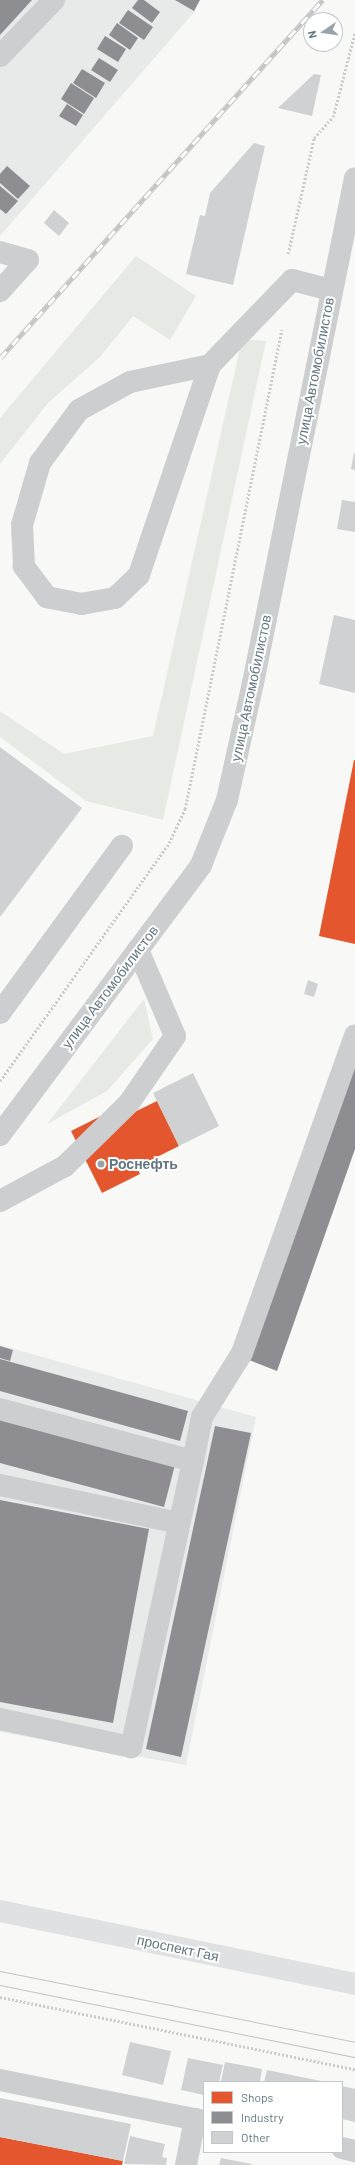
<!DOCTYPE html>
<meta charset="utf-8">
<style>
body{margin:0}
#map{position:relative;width:355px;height:2165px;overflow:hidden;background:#f8f8f7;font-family:Barlow,sans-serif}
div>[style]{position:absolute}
.built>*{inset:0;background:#e7eae9}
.green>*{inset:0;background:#e7eae4}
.shops>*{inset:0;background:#e4572e}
.industry>*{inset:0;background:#8d8d92}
.building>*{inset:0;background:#cfd1d2}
.path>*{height:2.5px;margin-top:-1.25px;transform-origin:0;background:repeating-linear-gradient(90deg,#cacbcc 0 2px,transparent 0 4px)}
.minor>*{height:22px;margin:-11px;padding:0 11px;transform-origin:11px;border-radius:11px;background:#cdcecf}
.major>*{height:22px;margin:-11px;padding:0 11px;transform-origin:11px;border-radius:11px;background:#e0e1e2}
.tram>*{height:1px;margin:-0.5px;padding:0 0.5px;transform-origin:0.5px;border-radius:0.5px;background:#c3c5c6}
.rail>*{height:4.5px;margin-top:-2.25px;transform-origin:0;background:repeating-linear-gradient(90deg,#fff 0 9px,#c3c5c6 0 18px);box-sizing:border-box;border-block:1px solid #c3c5c6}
.dots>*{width:11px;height:11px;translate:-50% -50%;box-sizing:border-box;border:2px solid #fff;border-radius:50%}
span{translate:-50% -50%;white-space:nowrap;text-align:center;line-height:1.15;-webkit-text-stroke:4px #fff;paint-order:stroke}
.street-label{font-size:14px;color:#627683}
.poi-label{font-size:14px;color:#627683;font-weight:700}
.left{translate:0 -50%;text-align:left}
.legend{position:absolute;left:203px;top:2081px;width:140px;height:72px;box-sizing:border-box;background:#fff;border:1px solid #c0c8cd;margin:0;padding:5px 7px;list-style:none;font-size:12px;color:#627683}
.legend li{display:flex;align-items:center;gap:8px;height:20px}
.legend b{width:20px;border:1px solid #c0c8cd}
.north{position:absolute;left:303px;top:12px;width:40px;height:40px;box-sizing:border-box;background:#fff;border:1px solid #c0c8cd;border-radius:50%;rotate:257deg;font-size:11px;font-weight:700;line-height:16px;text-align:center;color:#627683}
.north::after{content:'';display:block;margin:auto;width:14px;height:18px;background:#96a4ac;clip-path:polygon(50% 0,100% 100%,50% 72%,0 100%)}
</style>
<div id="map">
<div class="built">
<i style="clip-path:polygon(0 0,184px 0,196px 10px,0 236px)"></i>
<i style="clip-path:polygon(0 1345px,256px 1417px,186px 1765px,0 1732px)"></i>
</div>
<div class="green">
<i style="clip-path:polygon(136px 256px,196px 296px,170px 340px,133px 316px,100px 357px,48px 403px,0 464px,0 418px)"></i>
<i style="clip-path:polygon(242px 339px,266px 341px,163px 820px,86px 801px,0 737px,0 711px,64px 754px,153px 736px)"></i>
<i style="clip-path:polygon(144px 999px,153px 1039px,107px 1091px,47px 1124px)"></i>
</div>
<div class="shops">
<i style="clip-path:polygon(354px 760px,355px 760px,355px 944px,319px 936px)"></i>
<i style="clip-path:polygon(157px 1101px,179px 1146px,137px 1167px,140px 1174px,102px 1193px,71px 1131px,109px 1112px,114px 1122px)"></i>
<i style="clip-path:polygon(0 2137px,123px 2161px,122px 2165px,0 2165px)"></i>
</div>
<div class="industry">
<i style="clip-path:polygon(0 0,32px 0,0 35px)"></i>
<i style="clip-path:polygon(138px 0,144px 0,160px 12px,152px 23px,132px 8px)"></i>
<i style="clip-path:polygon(175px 0,200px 0,194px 11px)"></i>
<i style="clip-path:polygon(128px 10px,153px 27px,144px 40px,119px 23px)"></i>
<i style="clip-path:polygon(117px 23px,138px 38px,130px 50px,109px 35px)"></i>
<i style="clip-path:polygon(105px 36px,126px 49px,118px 62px,97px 49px)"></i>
<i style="clip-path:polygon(99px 58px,118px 70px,110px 82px,91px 70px)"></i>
<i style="clip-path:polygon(82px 69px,105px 83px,96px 98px,73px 83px)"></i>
<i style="clip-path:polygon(71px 83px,94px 98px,84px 114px,61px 99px)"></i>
<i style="clip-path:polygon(67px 104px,83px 115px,76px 126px,59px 116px)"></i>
<i style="clip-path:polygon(7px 166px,30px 186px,18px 199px,0 183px,0 174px)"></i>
<i style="clip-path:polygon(0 186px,18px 201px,6px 214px,0 209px)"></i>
<i style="clip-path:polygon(355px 1060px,355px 1149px,277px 1371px,249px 1360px)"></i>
<i style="clip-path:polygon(0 1346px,13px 1350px,10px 1361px,0 1358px)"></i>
<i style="clip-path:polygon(0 1359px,188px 1411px,180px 1441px,0 1391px)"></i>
<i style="clip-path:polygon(0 1420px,175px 1465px,164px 1507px,0 1463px)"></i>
<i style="clip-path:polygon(215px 1426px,251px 1433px,181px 1757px,146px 1749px)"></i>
<i style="clip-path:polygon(0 1500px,149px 1529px,113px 1723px,0 1702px)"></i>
</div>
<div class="building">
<i style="clip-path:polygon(314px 74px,321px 75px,312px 116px,278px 108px)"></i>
<i style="clip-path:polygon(254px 143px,265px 146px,233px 285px,186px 274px,200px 215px,205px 216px,210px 193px)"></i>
<i style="clip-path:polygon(54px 210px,69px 223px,59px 236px,44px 223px)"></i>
<i style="clip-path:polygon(354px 453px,355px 453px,355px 470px,351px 469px)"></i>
<i style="clip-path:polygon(342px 500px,355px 502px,355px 532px,337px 529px)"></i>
<i style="clip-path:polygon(334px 615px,355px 620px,355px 693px,319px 684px)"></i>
<i style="clip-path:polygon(0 747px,82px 808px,0 917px)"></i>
<i style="clip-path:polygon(308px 980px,318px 984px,314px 997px,304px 994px)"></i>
<i style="clip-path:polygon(193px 1073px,219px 1126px,179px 1146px,153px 1093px)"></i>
<i style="clip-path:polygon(130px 2042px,171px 2051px,163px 2085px,122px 2075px)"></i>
<i style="clip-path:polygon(188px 2058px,223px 2065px,219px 2082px,204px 2082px,204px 2095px,181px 2090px)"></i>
<i style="clip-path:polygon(225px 2062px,262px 2069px,260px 2082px,221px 2082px)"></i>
<i style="clip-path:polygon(267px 2070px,321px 2081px,321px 2082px,264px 2082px)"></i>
<i style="clip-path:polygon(342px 2086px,355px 2089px,355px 2122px,342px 2119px)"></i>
<i style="clip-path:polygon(0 2098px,131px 2124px,123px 2161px,0 2137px)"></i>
<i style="clip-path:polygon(130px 2136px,165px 2144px,162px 2157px,167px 2158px,166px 2165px,124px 2164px)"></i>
<i style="clip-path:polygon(221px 2158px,252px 2164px,252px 2165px,219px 2165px)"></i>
</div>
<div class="path">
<i style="left:288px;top:254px;width:119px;rotate:-77.4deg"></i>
<i style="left:314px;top:138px;width:28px;rotate:-48deg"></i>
<i style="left:333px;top:117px;width:88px;rotate:-75.5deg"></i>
<i style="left:0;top:1081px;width:292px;rotate:-54.6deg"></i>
<i style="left:169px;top:843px;width:38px;rotate:-65deg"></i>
<i style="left:185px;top:809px;width:489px;rotate:-78.6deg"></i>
<i style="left:0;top:1997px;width:362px;rotate:11.5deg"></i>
</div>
<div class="minor">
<i style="left:0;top:56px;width:78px;rotate:-46deg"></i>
<i style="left:0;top:252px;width:29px;rotate:16deg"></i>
<i style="left:28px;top:260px;width:42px;rotate:132.1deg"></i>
<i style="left:210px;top:365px;width:222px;rotate:108.7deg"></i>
<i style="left:139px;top:575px;width:33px;rotate:136deg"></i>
<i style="left:115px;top:598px;width:34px;rotate:170deg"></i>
<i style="left:82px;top:604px;width:36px;rotate:-169deg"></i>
<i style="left:47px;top:597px;width:39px;rotate:-127deg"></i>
<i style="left:24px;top:566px;width:41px;rotate:-92.8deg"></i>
<i style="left:22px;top:525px;width:65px;rotate:-73.8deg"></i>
<i style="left:40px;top:463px;width:66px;rotate:-53.7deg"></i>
<i style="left:79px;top:410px;width:58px;rotate:-28.8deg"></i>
<i style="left:130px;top:382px;width:82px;rotate:-12deg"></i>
<i style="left:210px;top:365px;width:118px;rotate:-46deg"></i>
<i style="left:292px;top:280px;width:40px;rotate:14.4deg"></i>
<i style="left:0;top:1013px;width:207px;rotate:-53.9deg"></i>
<i style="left:0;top:1135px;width:337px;rotate:-53.3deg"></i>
<i style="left:201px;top:865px;width:70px;rotate:-68.2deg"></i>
<i style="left:227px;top:800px;width:120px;rotate:-77.5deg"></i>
<i style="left:253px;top:683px;width:515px;rotate:-78.58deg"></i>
<i style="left:0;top:1201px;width:74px;rotate:-28.3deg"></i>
<i style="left:65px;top:1166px;width:90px;rotate:-44.5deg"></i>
<i style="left:129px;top:1103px;width:81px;rotate:-55.5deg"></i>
<i style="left:175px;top:1036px;width:94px;rotate:-113.3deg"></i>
<i style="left:0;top:1409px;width:200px;rotate:15.1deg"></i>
<i style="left:193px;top:1461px;width:293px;rotate:102.2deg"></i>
<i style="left:131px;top:1747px;width:134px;rotate:-167.9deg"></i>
<i style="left:193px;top:1461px;width:45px;rotate:-78.4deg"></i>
<i style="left:202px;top:1417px;width:75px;rotate:-58deg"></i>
<i style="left:242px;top:1353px;width:337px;rotate:-70.4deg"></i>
<i style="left:0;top:1485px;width:183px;rotate:12deg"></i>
<i style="left:0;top:2080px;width:208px;rotate:11.4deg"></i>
<i style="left:342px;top:2148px;width:13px;rotate:13deg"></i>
<i style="left:186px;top:2165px;width:47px;rotate:-78.9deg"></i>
</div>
<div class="major">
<i style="left:0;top:1911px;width:362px;rotate:11.6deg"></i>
</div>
<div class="tram">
<i style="left:0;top:1971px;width:362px;rotate:11.3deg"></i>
<i style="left:0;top:1985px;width:362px;rotate:11.5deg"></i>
</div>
<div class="rail">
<i style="left:0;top:358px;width:482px;rotate:-48deg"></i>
</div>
<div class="dots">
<i style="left:101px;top:1164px;background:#96a4ac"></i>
</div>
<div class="street-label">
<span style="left:315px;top:371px;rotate:-79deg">улица Автомобилистов</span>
<span style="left:251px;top:688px;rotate:-78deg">улица Автомобилистов</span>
<span style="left:110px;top:987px;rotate:-53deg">улица Автомобилистов</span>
<span style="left:178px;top:1948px;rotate:12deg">проспект Гая</span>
</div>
<div class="poi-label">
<span class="left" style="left:109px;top:1164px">Роснефть</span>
</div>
<ul class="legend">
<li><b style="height:11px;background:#e4572e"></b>Shops</li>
<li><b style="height:11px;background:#8d8d92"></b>Industry</li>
<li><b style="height:11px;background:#cfd1d2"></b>Other</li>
</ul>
<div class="north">N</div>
</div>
